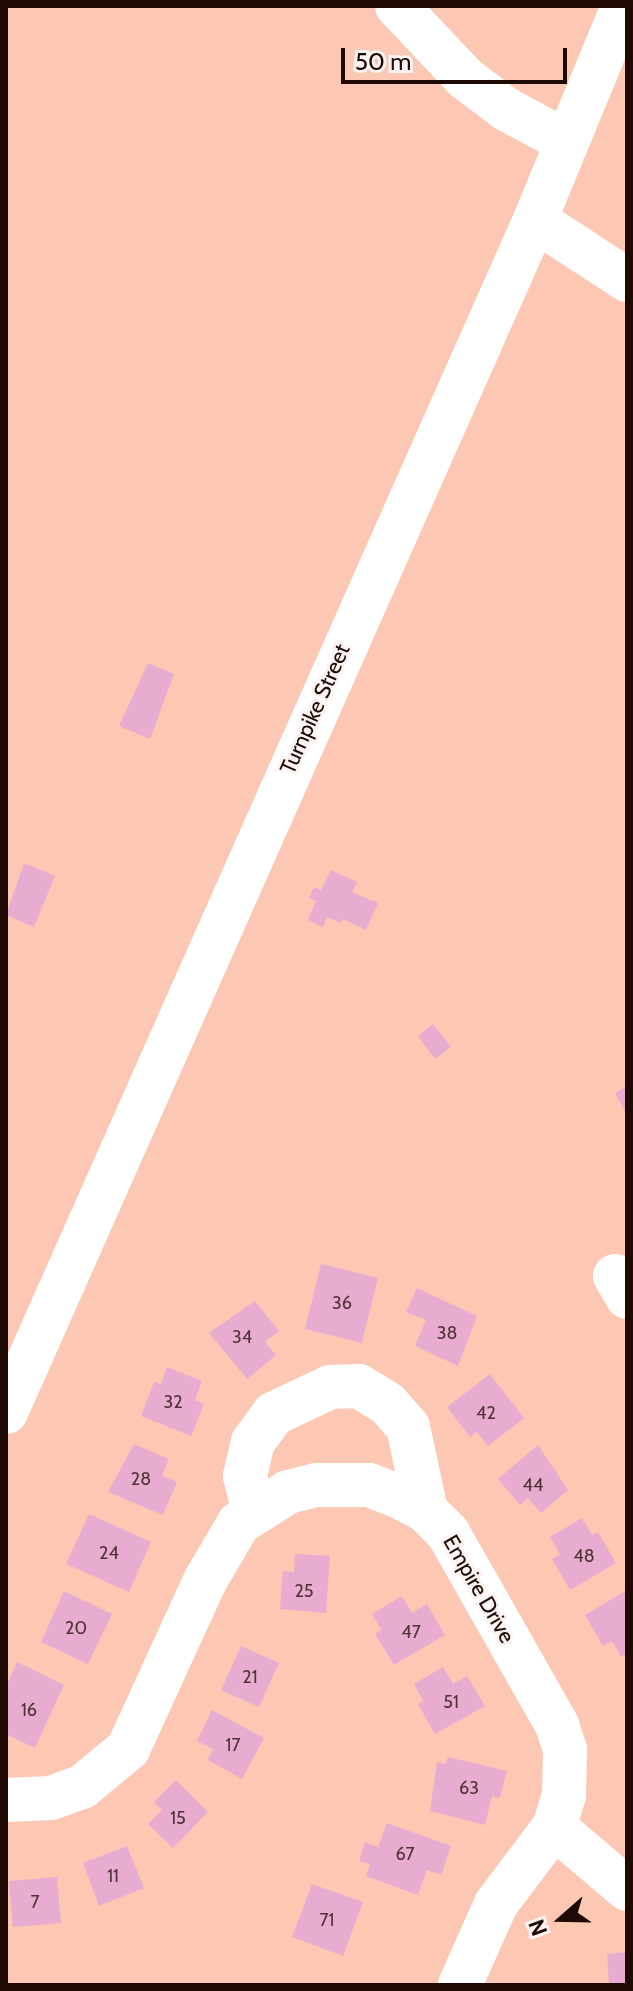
<!DOCTYPE html>
<style>
body{margin:0}
#map{position:relative;width:633px;height:1991px;overflow:hidden;background:#fcc8b4;font-family:Cabin,sans-serif}
div>[style]{position:absolute}
.building>*{inset:0;background:#e7acd0}
.minor>*{height:44px;margin:-22px;padding:0 22px;transform-origin:22px;border-radius:22px;background:#fff}
.highway>*{height:44px;margin:-22px;padding:0 22px;transform-origin:22px;border-radius:22px;background:#fff}
span{translate:-50% -50%;white-space:nowrap;text-align:center;line-height:1.15;-webkit-text-stroke:6px #fbf4f2;paint-order:stroke}
.number-label{font-size:18px;color:#503236}
.number-label span{-webkit-text-stroke-width:0}
.street-label{font-size:22px;color:#1e0903}
.frame{position:absolute;inset:0;border:8px solid #1e0903;pointer-events:none}
.north{position:absolute;left:521px;top:1879px;width:80px;height:80px;-webkit-text-stroke:6px #fbf4f2;paint-order:stroke;rotate:250deg;font-size:22px;font-weight:700;line-height:32px;text-align:center;color:#1e0903}
.north::after{content:'';display:block;margin:auto;width:28px;height:36px;background:#1e0903;clip-path:polygon(50% 0,100% 100%,50% 72%,0 100%)}
.scale{position:absolute;left:341px;top:48px;width:226px;height:36px;box-sizing:border-box;border:4px solid #1e0903;border-top:0;padding-left:10px;font-size:24px;line-height:28px;white-space:nowrap;color:#1e0903;-webkit-text-stroke:6px #fbf4f2;paint-order:stroke}
</style>
<div id="map">
<div class="building">
<i style="clip-path:polygon(148px 663px,174px 674px,150px 739px,119px 726px)"></i>
<i style="clip-path:polygon(24px 863px,55px 876px,34px 927px,6px 915px)"></i>
<i style="clip-path:polygon(331px 870px,357px 882px,352px 892px,378px 903px,366px 930px,343px 919px,341px 923px,327px 917px,323px 927px,308px 920px,316px 901px,309px 898px,314px 887px,321px 890px)"></i>
<i style="clip-path:polygon(433px 1024px,451px 1047px,435px 1059px,418px 1036px)"></i>
<i style="clip-path:polygon(627px 1086px,627px 1115px,615px 1093px)"></i>
<i style="clip-path:polygon(321px 1264px,378px 1278px,362px 1343px,305px 1329px)"></i>
<i style="clip-path:polygon(417px 1288px,477px 1316px,458px 1366px,415px 1346px,426px 1320px,406px 1312px)"></i>
<i style="clip-path:polygon(255px 1301px,279px 1331px,265px 1342px,276px 1355px,247px 1379px,209px 1333px)"></i>
<i style="clip-path:polygon(167px 1367px,202px 1381px,195px 1400px,204px 1404px,191px 1436px,141px 1416px,154px 1382px,161px 1384px)"></i>
<i style="clip-path:polygon(490px 1374px,524px 1418px,488px 1446px,477px 1432px,470px 1437px,447px 1407px)"></i>
<i style="clip-path:polygon(134px 1444px,169px 1459px,162px 1476px,177px 1482px,163px 1515px,108px 1492px)"></i>
<i style="clip-path:polygon(538px 1445px,568px 1490px,541px 1513px,528px 1498px,520px 1505px,498px 1479px)"></i>
<i style="clip-path:polygon(89px 1514px,151px 1542px,129px 1592px,66px 1564px)"></i>
<i style="clip-path:polygon(582px 1518px,592px 1535px,598px 1532px,616px 1563px,570px 1590px,552px 1559px,560px 1554px,550px 1537px)"></i>
<i style="clip-path:polygon(295px 1554px,330px 1556px,326px 1613px,280px 1609px,283px 1571px,294px 1572px)"></i>
<i style="clip-path:polygon(627px 1590px,627px 1653px,621px 1657px,612px 1641px,603px 1646px,585px 1615px)"></i>
<i style="clip-path:polygon(64px 1591px,112px 1614px,88px 1664px,41px 1642px)"></i>
<i style="clip-path:polygon(402px 1596px,412px 1613px,427px 1604px,445px 1635px,394px 1665px,375px 1634px,381px 1630px,372px 1614px)"></i>
<i style="clip-path:polygon(241px 1646px,279px 1663px,259px 1707px,221px 1690px)"></i>
<i style="clip-path:polygon(17px 1662px,64px 1685px,35px 1748px,6px 1734px,6px 1687px)"></i>
<i style="clip-path:polygon(443px 1667px,453px 1684px,467px 1676px,485px 1706px,435px 1734px,418px 1704px,423px 1701px,414px 1684px)"></i>
<i style="clip-path:polygon(212px 1710px,264px 1738px,242px 1779px,208px 1760px,213px 1749px,197px 1741px)"></i>
<i style="clip-path:polygon(448px 1757px,507px 1771px,500px 1798px,492px 1796px,485px 1825px,430px 1811px,437px 1762px,445px 1764px)"></i>
<i style="clip-path:polygon(176px 1780px,208px 1812px,173px 1848px,148px 1824px,162px 1810px,154px 1802px)"></i>
<i style="clip-path:polygon(387px 1823px,451px 1846px,441px 1875px,427px 1870px,418px 1895px,366px 1876px,370px 1864px,359px 1861px,365px 1842px,378px 1847px)"></i>
<i style="clip-path:polygon(127px 1846px,144px 1888px,99px 1906px,83px 1863px)"></i>
<i style="clip-path:polygon(57px 1877px,61px 1923px,13px 1927px,9px 1881px)"></i>
<i style="clip-path:polygon(312px 1884px,363px 1902px,343px 1956px,292px 1937px)"></i>
<i style="clip-path:polygon(627px 1952px,627px 1985px,609px 1985px,607px 1954px)"></i>
</div>
<div class="minor">
<i style="left:397px;top:6px;width:99px;rotate:46.6deg"></i>
<i style="left:465px;top:78px;width:51px;rotate:37.1deg"></i>
<i style="left:506px;top:109px;width:69px;rotate:28.4deg"></i>
<i style="left:535px;top:220px;width:110px;rotate:33.1deg"></i>
<i style="left:615px;top:1276px;width:24px;rotate:60deg"></i>
<i style="left:254px;top:1512px;width:37px;rotate:-104deg"></i>
<i style="left:245px;top:1476px;width:35px;rotate:-77deg"></i>
<i style="left:253px;top:1442px;width:34px;rotate:-54deg"></i>
<i style="left:273px;top:1414px;width:63px;rotate:-25.3deg"></i>
<i style="left:330px;top:1387px;width:29px;rotate:-2deg"></i>
<i style="left:359px;top:1386px;width:34px;rotate:32deg"></i>
<i style="left:388px;top:1404px;width:30px;rotate:49deg"></i>
<i style="left:408px;top:1427px;width:86px;rotate:77.9deg"></i>
<i style="left:6px;top:1800px;width:45px;rotate:-2.5deg"></i>
<i style="left:51px;top:1798px;width:33px;rotate:-20deg"></i>
<i style="left:82px;top:1787px;width:60px;rotate:-39.6deg"></i>
<i style="left:128px;top:1749px;width:187px;rotate:-65.4deg"></i>
<i style="left:206px;top:1579px;width:65px;rotate:-59.5deg"></i>
<i style="left:239px;top:1523px;width:58px;rotate:-32.3deg"></i>
<i style="left:288px;top:1492px;width:29px;rotate:-14deg"></i>
<i style="left:316px;top:1485px;width:53px"></i>
<i style="left:369px;top:1485px;width:31px;rotate:21deg"></i>
<i style="left:398px;top:1496px;width:32px;rotate:28deg"></i>
<i style="left:426px;top:1511px;width:31px;rotate:45deg"></i>
<i style="left:448px;top:1533px;width:221px;rotate:60.4deg"></i>
<i style="left:557px;top:1725px;width:25px;rotate:72deg"></i>
<i style="left:565px;top:1749px;width:46px;rotate:91.2deg"></i>
<i style="left:564px;top:1795px;width:34px;rotate:107deg"></i>
<i style="left:554px;top:1827px;width:96px;rotate:127deg"></i>
<i style="left:496px;top:1904px;width:89px;rotate:114deg"></i>
<i style="left:554px;top:1827px;width:96px;rotate:40.3deg"></i>
</div>
<div class="highway">
<i style="left:6px;top:1412px;width:1304px;rotate:-66.07deg"></i>
<i style="left:535px;top:220px;width:231px;rotate:-67.6deg"></i>
</div>
<div class="number-label">
<span style="left:342px;top:1303px">36</span>
<span style="left:447px;top:1333px">38</span>
<span style="left:242px;top:1337px">34</span>
<span style="left:173px;top:1402px">32</span>
<span style="left:486px;top:1413px">42</span>
<span style="left:141px;top:1479px">28</span>
<span style="left:533px;top:1485px">44</span>
<span style="left:109px;top:1553px">24</span>
<span style="left:584px;top:1556px">48</span>
<span style="left:304px;top:1591px">25</span>
<span style="left:76px;top:1628px">20</span>
<span style="left:411px;top:1632px">47</span>
<span style="left:250px;top:1677px">21</span>
<span style="left:451px;top:1702px">51</span>
<span style="left:29px;top:1710px">16</span>
<span style="left:233px;top:1745px">17</span>
<span style="left:469px;top:1788px">63</span>
<span style="left:178px;top:1818px">15</span>
<span style="left:405px;top:1854px">67</span>
<span style="left:113px;top:1876px">11</span>
<span style="left:35px;top:1902px">7</span>
<span style="left:327px;top:1920px">71</span>
</div>
<div class="street-label">
<span style="left:315px;top:709px;rotate:-66deg">Turnpike Street</span>
<span style="left:479px;top:1589px;rotate:60deg">Empire Drive</span>
</div>
<div class="frame"></div>
<div class="north">N</div>
<div class="scale">50 m</div>
</div>
